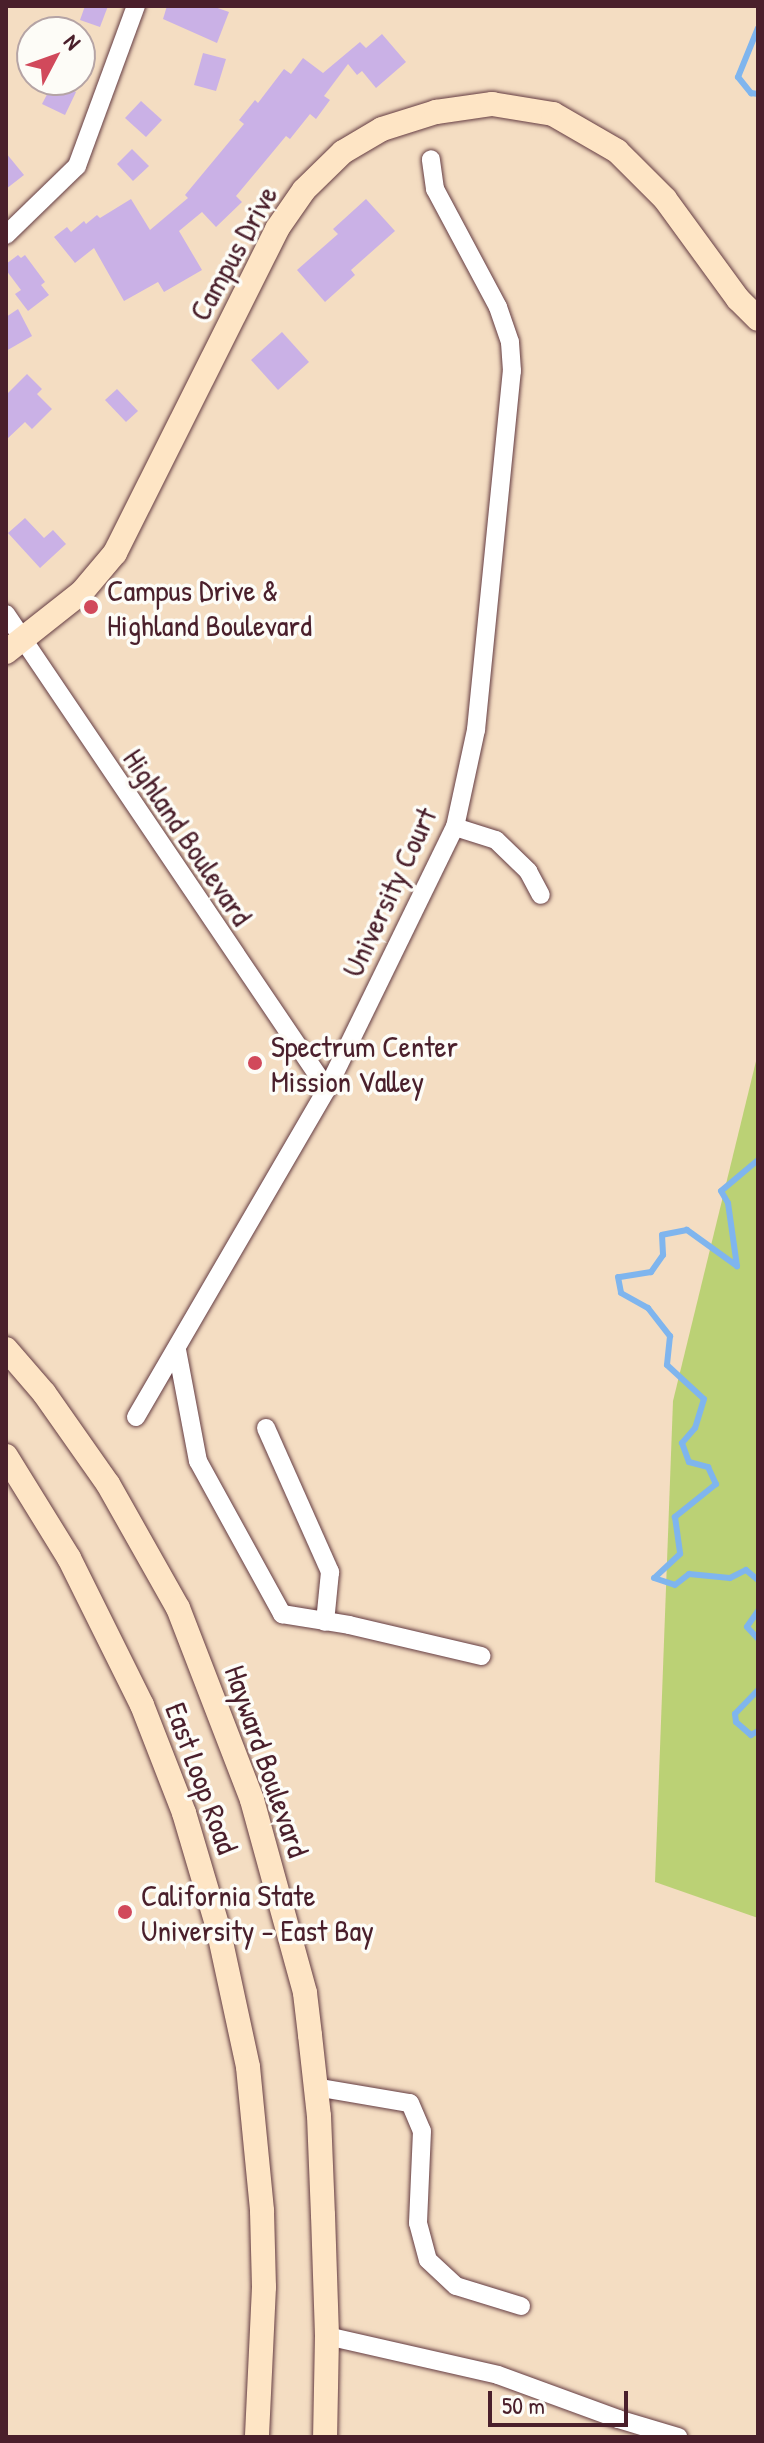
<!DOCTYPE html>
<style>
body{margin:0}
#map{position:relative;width:764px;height:2443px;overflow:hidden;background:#f4ddc2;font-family:"Patrick Hand",sans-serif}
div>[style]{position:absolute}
.green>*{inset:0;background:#bbd175}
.stream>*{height:6px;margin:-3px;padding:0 3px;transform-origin:3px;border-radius:3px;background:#7fb5ee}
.building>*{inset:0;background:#cab1e6}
.roads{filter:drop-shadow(0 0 2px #643c42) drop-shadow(0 0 2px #643c42)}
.street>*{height:18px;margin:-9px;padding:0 9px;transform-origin:9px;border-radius:9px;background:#fff}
.secondary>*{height:24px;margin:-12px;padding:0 12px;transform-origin:12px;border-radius:12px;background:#fee5c5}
.dots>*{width:22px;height:22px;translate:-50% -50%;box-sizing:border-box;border:4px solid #fdfcf7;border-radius:50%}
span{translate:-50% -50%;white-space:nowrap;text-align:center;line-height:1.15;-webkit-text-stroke:7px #fdfcf7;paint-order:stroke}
.street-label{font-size:30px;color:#4a1f2b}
.poi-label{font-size:30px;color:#4a1f2b}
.left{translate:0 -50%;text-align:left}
.frame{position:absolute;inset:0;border:8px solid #4a1f2b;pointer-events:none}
.north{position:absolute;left:16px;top:16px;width:80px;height:80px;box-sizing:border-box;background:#fdfcf7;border:2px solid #b5a4a5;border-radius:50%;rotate:49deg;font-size:22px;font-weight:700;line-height:32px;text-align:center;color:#4a1f2b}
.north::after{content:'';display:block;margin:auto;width:28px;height:36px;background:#d1495b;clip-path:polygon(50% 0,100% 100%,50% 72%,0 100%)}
.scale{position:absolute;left:488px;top:2391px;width:140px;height:36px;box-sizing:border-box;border:4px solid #4a1f2b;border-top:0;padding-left:10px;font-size:24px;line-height:28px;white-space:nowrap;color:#4a1f2b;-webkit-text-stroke:6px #fdfcf7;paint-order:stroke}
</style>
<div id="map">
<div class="green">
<i style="clip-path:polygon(758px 1053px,758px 1918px,655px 1882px,673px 1401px)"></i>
</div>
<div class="stream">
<i style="left:758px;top:28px;width:53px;rotate:112.2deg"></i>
<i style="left:738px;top:77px;width:21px;rotate:51deg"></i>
<i style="left:751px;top:93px;width:7px;rotate:8deg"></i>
<i style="left:758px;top:1160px;width:48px;rotate:140deg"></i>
<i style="left:721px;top:1191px;width:14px;rotate:60deg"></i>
<i style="left:728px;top:1203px;width:64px;rotate:81.9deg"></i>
<i style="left:737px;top:1266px;width:62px;rotate:-144.2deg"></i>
<i style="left:687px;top:1230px;width:25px;rotate:169deg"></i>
<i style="left:662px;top:1235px;width:20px;rotate:87deg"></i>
<i style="left:663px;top:1255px;width:21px;rotate:125deg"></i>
<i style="left:651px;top:1272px;width:33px;rotate:171deg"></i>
<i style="left:618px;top:1277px;width:16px;rotate:79deg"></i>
<i style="left:621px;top:1293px;width:31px;rotate:29deg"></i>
<i style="left:648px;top:1308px;width:36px;rotate:52deg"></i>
<i style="left:670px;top:1336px;width:29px;rotate:96deg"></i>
<i style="left:667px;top:1365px;width:50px;rotate:42.6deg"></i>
<i style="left:704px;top:1399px;width:30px;rotate:107deg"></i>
<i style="left:695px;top:1428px;width:20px;rotate:131deg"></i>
<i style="left:682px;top:1443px;width:20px;rotate:70deg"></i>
<i style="left:689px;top:1462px;width:20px;rotate:15deg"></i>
<i style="left:708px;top:1467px;width:19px;rotate:65deg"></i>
<i style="left:716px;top:1484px;width:53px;rotate:141.2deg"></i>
<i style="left:675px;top:1517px;width:37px;rotate:82deg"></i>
<i style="left:680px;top:1554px;width:35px;rotate:137deg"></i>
<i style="left:654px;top:1578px;width:22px;rotate:18deg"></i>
<i style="left:675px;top:1585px;width:18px;rotate:-38deg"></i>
<i style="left:689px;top:1574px;width:41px;rotate:5.6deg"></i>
<i style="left:730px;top:1578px;width:18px;rotate:-27deg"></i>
<i style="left:746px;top:1570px;width:16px;rotate:40deg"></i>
<i style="left:758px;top:1611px;width:19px;rotate:125deg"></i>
<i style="left:747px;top:1627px;width:16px;rotate:47deg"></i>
<i style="left:758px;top:1690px;width:33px;rotate:134deg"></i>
<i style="left:735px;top:1714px;width:8px;rotate:83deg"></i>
<i style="left:736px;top:1722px;width:20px;rotate:41deg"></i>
<i style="left:751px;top:1735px;width:8px;rotate:-30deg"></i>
</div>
<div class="building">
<i style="clip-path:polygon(85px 6px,108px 6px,100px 27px,80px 20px)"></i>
<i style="clip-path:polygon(167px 6px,212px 6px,229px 12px,217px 43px,163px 19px)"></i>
<i style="clip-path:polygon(382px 34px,406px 62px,376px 88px,362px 71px,357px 75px,348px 64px,324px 96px,330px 100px,316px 119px,310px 114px,290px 139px,286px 136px,236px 196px,242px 202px,216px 227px,202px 212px,179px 231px,202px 270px,164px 292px,158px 282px,124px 301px,94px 248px,75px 263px,54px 237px,67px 227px,71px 232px,84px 221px,86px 224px,97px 215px,100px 218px,131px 199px,150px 230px,188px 198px,185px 195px,244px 124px,239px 120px,255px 100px,258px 103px,284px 69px,291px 74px,303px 58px,323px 73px,360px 42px,366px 48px)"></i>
<i style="clip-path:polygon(203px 53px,226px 59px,216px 91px,194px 85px)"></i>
<i style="clip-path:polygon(54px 81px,76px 92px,65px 115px,42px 104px)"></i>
<i style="clip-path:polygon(141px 101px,162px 120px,146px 137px,125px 118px)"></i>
<i style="clip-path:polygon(132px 149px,149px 166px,133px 181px,117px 164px)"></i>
<i style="clip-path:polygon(6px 153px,24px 175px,6px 189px)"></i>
<i style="clip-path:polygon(366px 199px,395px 231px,351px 270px,355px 275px,325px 302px,297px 270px,338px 234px,333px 229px)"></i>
<i style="clip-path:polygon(18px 255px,21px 258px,25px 255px,45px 282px,41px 285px,49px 295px,28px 311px,15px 294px,21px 290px,6px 270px,6px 264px)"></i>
<i style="clip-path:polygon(18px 309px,32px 336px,6px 351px,6px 317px)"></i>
<i style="clip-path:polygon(282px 332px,309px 362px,278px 390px,251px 360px)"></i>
<i style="clip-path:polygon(27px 374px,42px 389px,37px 394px,52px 409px,32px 429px,25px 422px,6px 440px,6px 395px)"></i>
<i style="clip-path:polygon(117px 389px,138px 411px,126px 422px,105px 400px)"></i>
<i style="clip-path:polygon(25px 518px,44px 538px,53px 530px,66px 544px,40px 568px,8px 533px)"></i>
</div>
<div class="roads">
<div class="street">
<i style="left:6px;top:235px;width:99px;rotate:-44.2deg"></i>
<i style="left:77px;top:166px;width:171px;rotate:-69.8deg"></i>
<i style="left:6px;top:614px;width:573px;rotate:55.95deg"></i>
<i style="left:455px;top:827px;width:43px;rotate:17.6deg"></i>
<i style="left:496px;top:840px;width:45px;rotate:44.1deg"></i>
<i style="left:528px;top:871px;width:27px;rotate:62deg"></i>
<i style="left:177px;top:1350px;width:113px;rotate:79.3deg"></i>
<i style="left:198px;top:1461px;width:175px;rotate:61.2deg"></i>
<i style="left:282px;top:1614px;width:68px;rotate:9.3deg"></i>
<i style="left:349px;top:1625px;width:136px;rotate:13.2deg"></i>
<i style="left:136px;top:1417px;width:380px;rotate:-59.8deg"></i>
<i style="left:327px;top:1089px;width:292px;rotate:-64deg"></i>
<i style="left:455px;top:827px;width:99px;rotate:-77.8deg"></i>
<i style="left:476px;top:730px;width:361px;rotate:-84.3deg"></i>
<i style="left:512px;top:371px;width:29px;rotate:-94deg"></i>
<i style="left:510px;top:342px;width:37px;rotate:-109deg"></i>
<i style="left:498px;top:307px;width:134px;rotate:-118.1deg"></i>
<i style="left:435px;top:189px;width:30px;rotate:-98deg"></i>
<i style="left:266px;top:1428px;width:158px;rotate:66deg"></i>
<i style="left:330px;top:1572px;width:50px;rotate:95.7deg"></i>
<i style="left:315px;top:2087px;width:96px;rotate:9.6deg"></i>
<i style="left:410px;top:2103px;width:30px;rotate:67deg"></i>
<i style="left:422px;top:2131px;width:92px;rotate:92.5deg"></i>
<i style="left:418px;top:2223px;width:38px;rotate:75deg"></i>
<i style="left:428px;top:2260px;width:38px;rotate:43deg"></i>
<i style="left:456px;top:2286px;width:68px;rotate:17.1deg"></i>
<i style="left:327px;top:2336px;width:175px;rotate:12.8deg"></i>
<i style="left:498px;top:2375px;width:128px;rotate:20.1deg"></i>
<i style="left:618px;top:2419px;width:63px;rotate:16.7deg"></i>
</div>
<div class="secondary">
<i style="left:6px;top:652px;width:97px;rotate:-38.3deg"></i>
<i style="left:82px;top:592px;width:51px;rotate:-49.8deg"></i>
<i style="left:115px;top:553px;width:362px;rotate:-63.4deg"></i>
<i style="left:277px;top:229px;width:47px;rotate:-55.3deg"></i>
<i style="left:304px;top:190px;width:54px;rotate:-44.3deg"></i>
<i style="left:343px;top:152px;width:45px;rotate:-30.5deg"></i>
<i style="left:382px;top:129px;width:57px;rotate:-17.5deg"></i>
<i style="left:436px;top:112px;width:57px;rotate:-8.1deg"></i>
<i style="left:492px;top:104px;width:62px;rotate:9.3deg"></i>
<i style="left:553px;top:114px;width:74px;rotate:30deg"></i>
<i style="left:617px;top:151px;width:68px;rotate:45deg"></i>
<i style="left:665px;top:199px;width:124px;rotate:53.9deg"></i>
<i style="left:738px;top:299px;width:28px;rotate:45deg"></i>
<i style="left:6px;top:1349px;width:58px;rotate:49.2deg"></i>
<i style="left:44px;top:1393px;width:111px;rotate:54.9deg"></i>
<i style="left:108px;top:1484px;width:142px;rotate:60.6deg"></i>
<i style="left:178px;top:1608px;width:206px;rotate:68.9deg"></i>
<i style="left:252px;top:1800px;width:200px;rotate:74.6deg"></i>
<i style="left:305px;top:1993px;width:42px;rotate:83.2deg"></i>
<i style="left:310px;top:2035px;width:81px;rotate:83.7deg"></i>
<i style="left:319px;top:2116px;width:99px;rotate:87.7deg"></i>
<i style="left:323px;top:2215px;width:121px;rotate:88.1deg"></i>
<i style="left:327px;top:2336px;width:101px;rotate:91.1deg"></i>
<i style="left:6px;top:1456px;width:120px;rotate:58.3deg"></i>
<i style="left:69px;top:1558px;width:164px;rotate:63.6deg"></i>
<i style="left:142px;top:1705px;width:116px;rotate:68.7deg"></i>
<i style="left:184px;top:1813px;width:120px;rotate:73.5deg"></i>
<i style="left:218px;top:1928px;width:142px;rotate:77.8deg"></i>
<i style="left:248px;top:2067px;width:145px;rotate:84.4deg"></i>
<i style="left:262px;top:2211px;width:76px;rotate:88.5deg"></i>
<i style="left:264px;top:2287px;width:150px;rotate:92.7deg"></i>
</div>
</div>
<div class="dots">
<i style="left:91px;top:607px;background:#d1495b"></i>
<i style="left:255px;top:1063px;background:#d1495b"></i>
<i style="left:125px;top:1912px;background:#d1495b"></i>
</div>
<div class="street-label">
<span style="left:233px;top:253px;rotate:-61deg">Campus Drive</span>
<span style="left:188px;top:837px;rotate:56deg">Highland Boulevard</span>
<span style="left:389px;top:892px;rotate:-65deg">University Court</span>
<span style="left:267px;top:1761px;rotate:71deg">Hayward Boulevard</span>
<span style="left:202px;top:1778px;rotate:70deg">East Loop Road</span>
</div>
<div class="poi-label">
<span class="left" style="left:107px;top:607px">Campus Drive &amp;<br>Highland Boulevard</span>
<span class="left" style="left:271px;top:1063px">Spectrum Center<br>Mission Valley</span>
<span class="left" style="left:141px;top:1912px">California State<br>University - East Bay</span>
</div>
<div class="frame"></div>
<div class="north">N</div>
<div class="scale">50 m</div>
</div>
